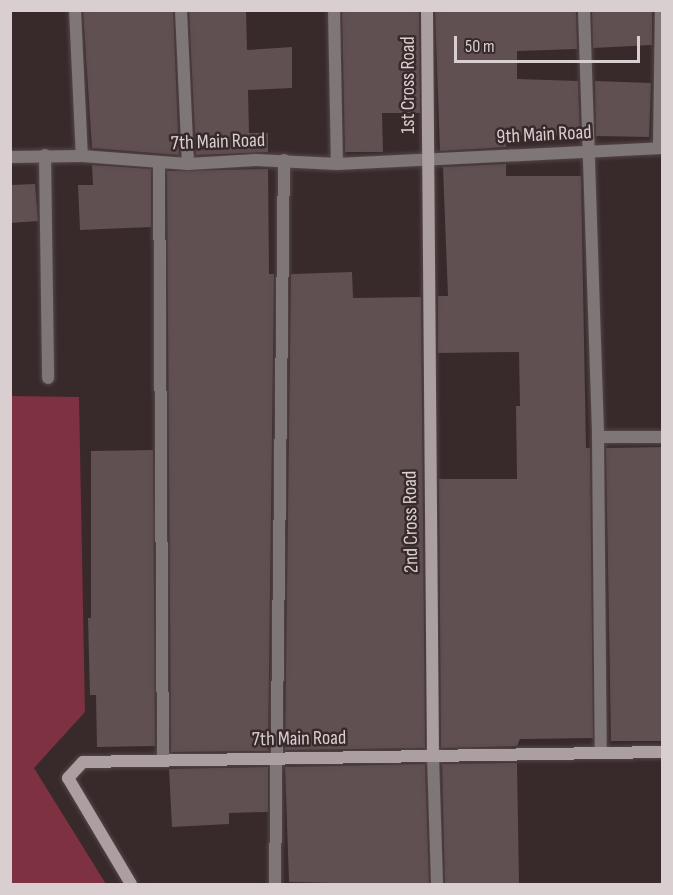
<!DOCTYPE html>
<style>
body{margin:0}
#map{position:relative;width:673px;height:895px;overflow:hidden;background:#38292b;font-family:"Sofia Sans Condensed",sans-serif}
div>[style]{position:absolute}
.green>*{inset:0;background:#7d3141}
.building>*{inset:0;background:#615052}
.roads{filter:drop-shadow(0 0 2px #554749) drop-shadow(0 0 2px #554749)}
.street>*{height:12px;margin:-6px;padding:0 6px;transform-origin:6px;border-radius:6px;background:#7e7677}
.secondary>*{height:12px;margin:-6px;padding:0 6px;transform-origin:6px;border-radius:6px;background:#ac9fa1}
span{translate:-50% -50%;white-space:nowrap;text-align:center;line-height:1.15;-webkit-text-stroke:5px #38292b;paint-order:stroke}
.street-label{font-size:20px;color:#d9cfd0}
.frame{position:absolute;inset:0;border:12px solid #d9cfd0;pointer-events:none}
.scale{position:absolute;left:454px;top:36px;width:186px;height:27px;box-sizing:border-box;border:3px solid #d9cfd0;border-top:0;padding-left:8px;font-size:18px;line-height:21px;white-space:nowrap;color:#d9cfd0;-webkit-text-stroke:4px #38292b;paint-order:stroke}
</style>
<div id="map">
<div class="green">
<i style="clip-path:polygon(11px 396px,79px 397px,85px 712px,34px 768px,106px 884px,11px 884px)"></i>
</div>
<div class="building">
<i style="clip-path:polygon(83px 10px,173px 10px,179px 155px,92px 148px)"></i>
<i style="clip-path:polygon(189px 10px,246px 10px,247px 50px,292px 47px,292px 88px,248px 90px,249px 133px,268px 133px,268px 152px,196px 155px)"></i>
<i style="clip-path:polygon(342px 10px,419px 10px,420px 113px,382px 113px,383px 152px,345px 152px)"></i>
<i style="clip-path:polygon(435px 10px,576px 10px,577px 49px,517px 51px,517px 79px,578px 81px,580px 135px,506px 136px,506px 147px,440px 151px)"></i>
<i style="clip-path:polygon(592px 10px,652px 10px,652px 45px,593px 48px)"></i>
<i style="clip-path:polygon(595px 81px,651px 83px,649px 137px,596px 136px)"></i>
<i style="clip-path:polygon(506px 164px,506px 176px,581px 176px,586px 448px,590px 448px,593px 738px,520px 739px,517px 746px,441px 748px,439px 479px,517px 479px,516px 406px,520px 406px,519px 352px,438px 353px,438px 296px,448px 296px,443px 167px)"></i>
<i style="clip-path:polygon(92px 165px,151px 169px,151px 227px,80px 230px,78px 185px,93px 185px)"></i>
<i style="clip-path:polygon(268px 169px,269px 274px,274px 274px,268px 751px,171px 752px,167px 171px)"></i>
<i style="clip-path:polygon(35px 184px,38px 221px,10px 223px,10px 185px)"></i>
<i style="clip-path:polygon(352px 272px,353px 298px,421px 297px,425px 748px,285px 750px,291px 274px)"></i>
<i style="clip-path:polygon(663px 447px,663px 741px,611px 741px,606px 448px)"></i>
<i style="clip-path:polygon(153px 450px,155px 746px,97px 747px,96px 695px,90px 695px,88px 618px,91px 618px,91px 451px)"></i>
<i style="clip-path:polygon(517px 763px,519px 885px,445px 885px,442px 764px)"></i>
<i style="clip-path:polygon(425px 764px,429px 885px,289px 882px,285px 767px)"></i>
<i style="clip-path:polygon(268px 767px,268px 812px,229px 813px,229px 824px,172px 827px,169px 769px)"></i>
</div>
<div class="roads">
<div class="street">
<i style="left:75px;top:10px;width:146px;rotate:87.3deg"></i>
<i style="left:181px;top:10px;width:154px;rotate:87.4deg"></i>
<i style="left:334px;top:10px;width:154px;rotate:88.9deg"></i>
<i style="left:584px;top:10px;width:427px;rotate:88.1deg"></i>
<i style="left:598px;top:437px;width:314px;rotate:89.5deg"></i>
<i style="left:659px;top:148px;width:138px;rotate:-89.2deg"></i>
<i style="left:45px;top:155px;width:223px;rotate:89.2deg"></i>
<i style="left:10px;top:157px;width:72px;rotate:-0.8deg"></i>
<i style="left:82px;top:156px;width:106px;rotate:4.3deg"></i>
<i style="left:188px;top:164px;width:68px;rotate:-3.4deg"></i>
<i style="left:256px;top:160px;width:81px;rotate:2.8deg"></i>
<i style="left:337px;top:164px;width:325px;rotate:-2.8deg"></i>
<i style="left:159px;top:163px;width:598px;rotate:89.62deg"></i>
<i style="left:598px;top:437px;width:64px"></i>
<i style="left:433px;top:756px;width:128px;rotate:88.2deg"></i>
<i style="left:275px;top:884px;width:724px;rotate:-89.29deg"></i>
</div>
<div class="secondary">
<i style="left:427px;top:10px;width:746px;rotate:89.54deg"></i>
<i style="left:131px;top:884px;width:123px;rotate:-120.7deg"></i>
<i style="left:68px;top:778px;width:22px;rotate:-47deg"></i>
<i style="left:83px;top:762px;width:579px;rotate:-0.99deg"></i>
</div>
</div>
<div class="street-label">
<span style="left:408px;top:85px;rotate:-90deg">1st Cross Road</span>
<span style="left:544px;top:135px;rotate:-3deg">9th Main Road</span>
<span style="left:218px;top:142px;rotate:-2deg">7th Main Road</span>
<span style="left:411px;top:522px;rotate:-91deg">2nd Cross Road</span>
<span style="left:299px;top:739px;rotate:-1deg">7th Main Road</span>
</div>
<div class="frame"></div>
<div class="scale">50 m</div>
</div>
